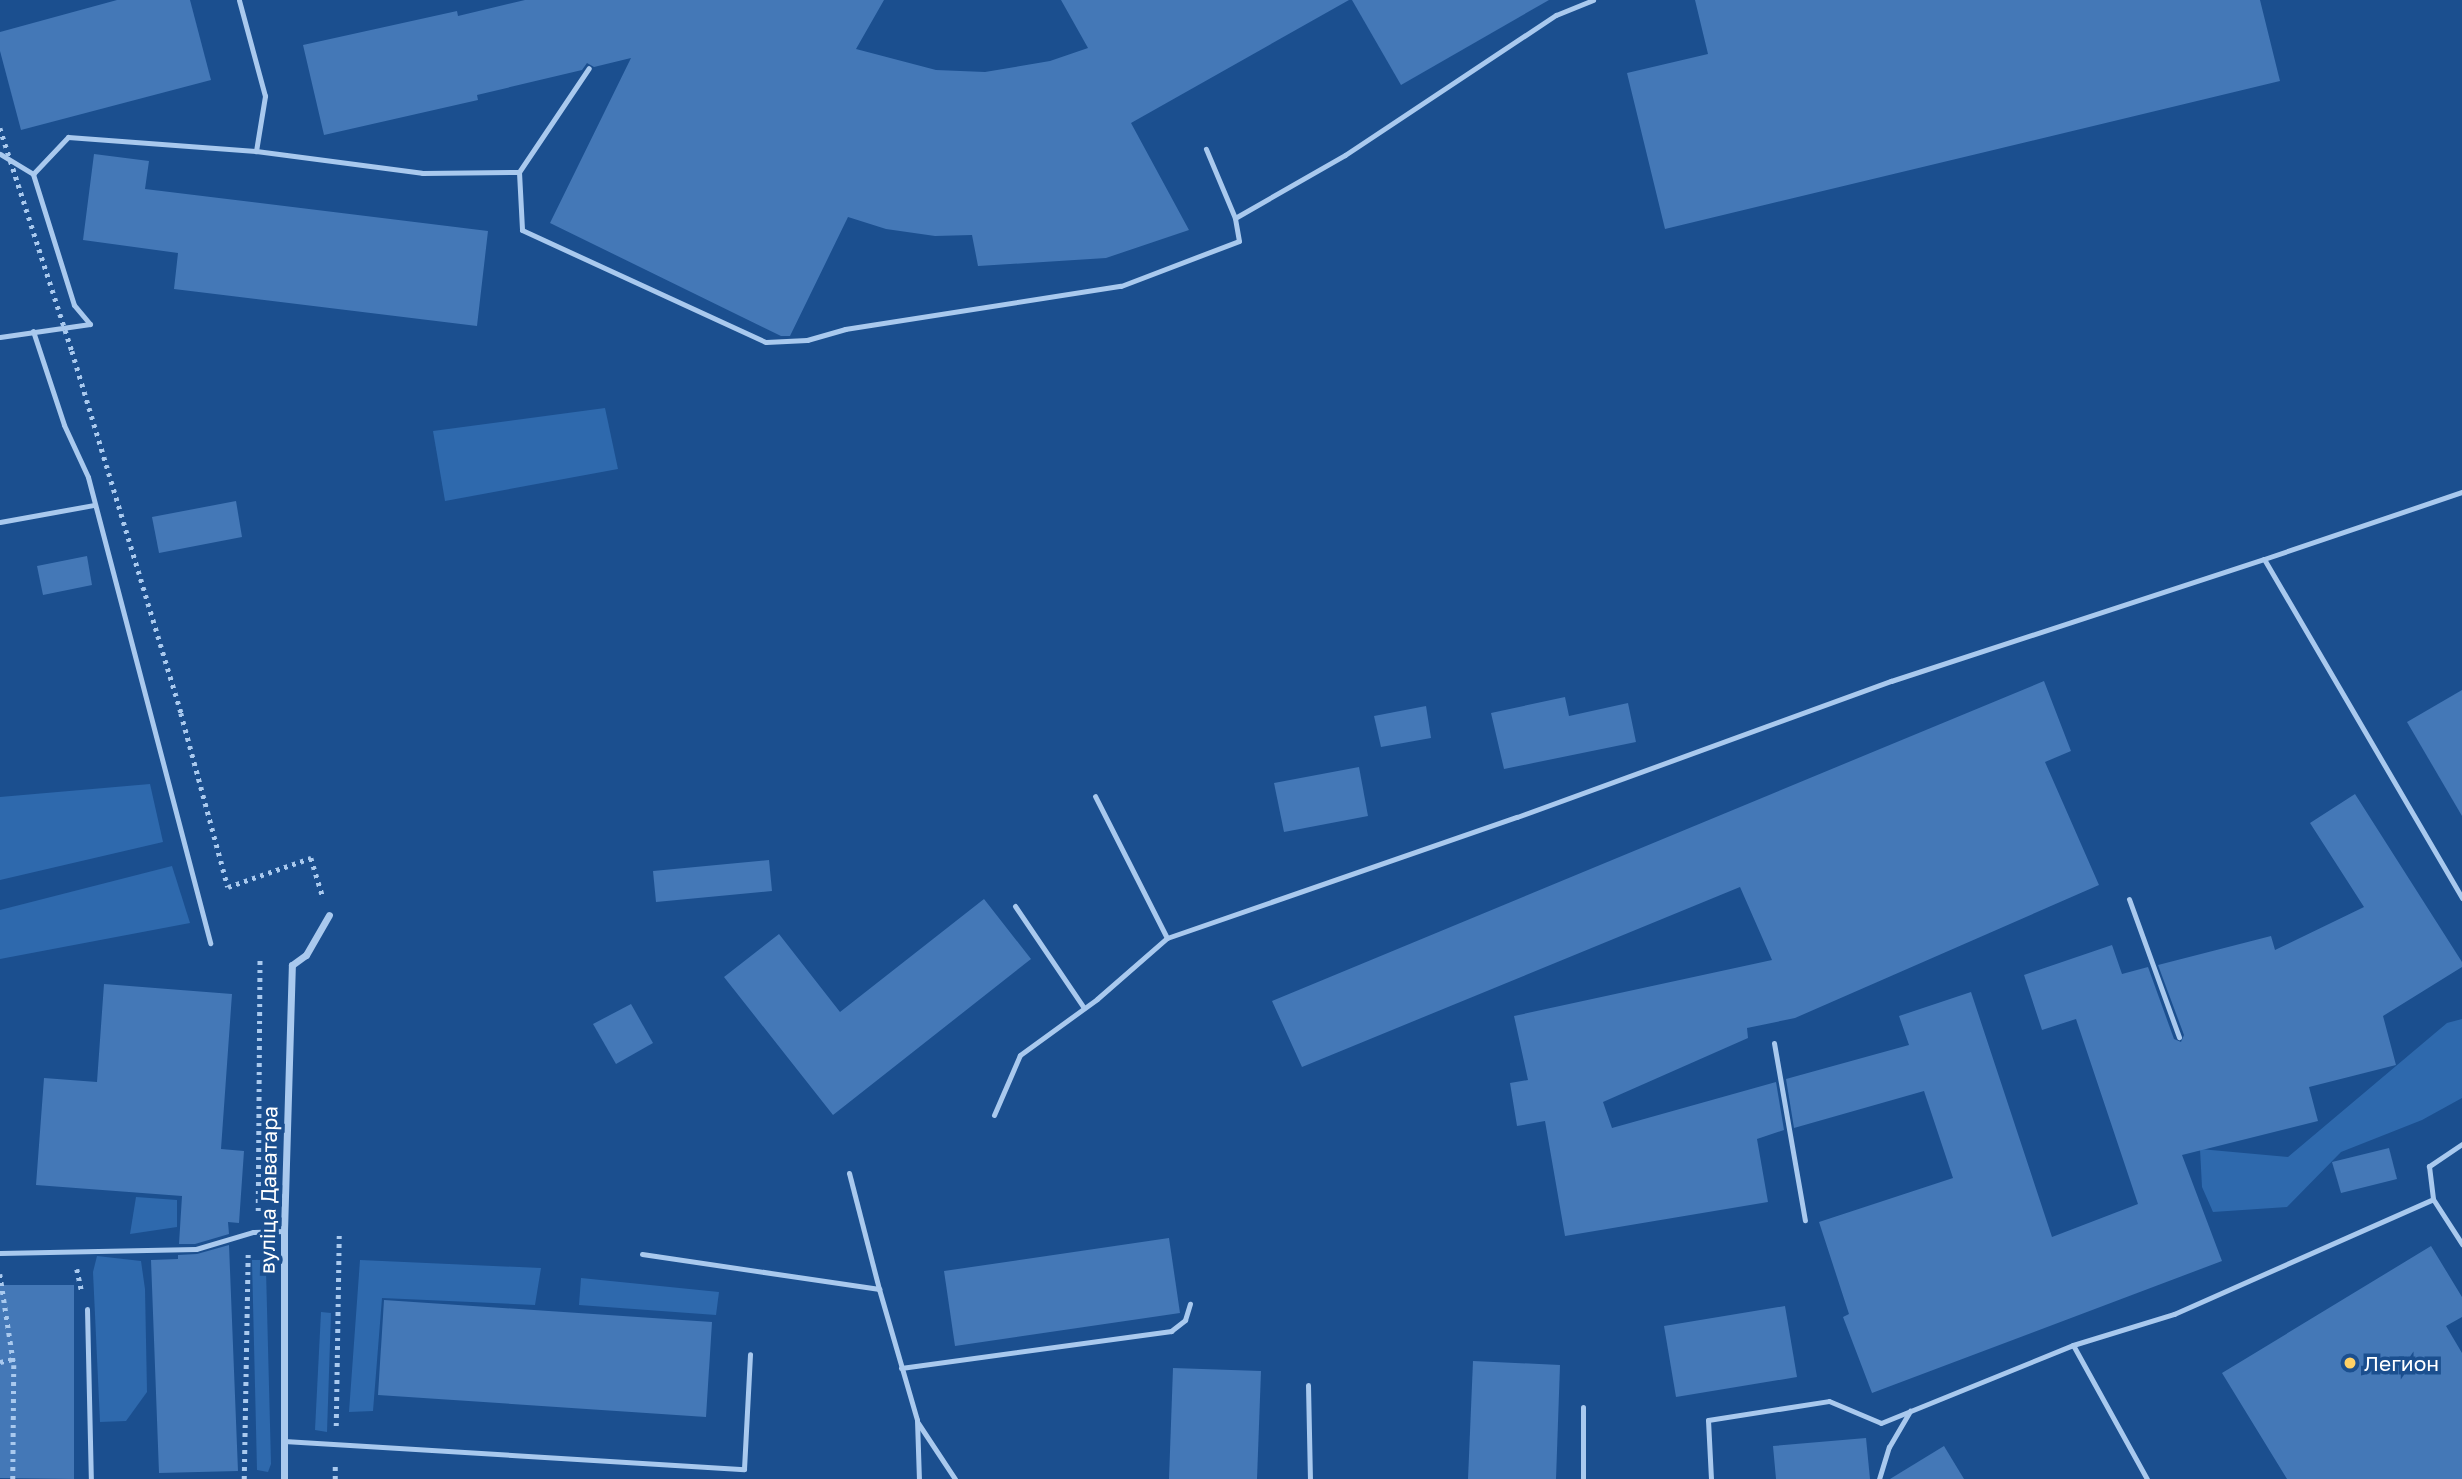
<!DOCTYPE html>
<meta charset="utf-8">
<style>
body{margin:0}
#map{position:relative;width:2462px;height:1479px;overflow:hidden;background:#1b4f8f;font-family:"Golos Text",sans-serif}
div>[style]{position:absolute}
.green>*{inset:0;background:#2e69ad}
.building>*{inset:0;background:#4478b7}
.path>*{height:4.5px;margin-top:-2.25px;transform-origin:0;background:repeating-linear-gradient(90deg,#a9c9ee 0 3.5px,transparent 0 8.5px)}
.service>*{height:5px;margin:-2.5px;padding:0 2.5px;transform-origin:2.5px;border-radius:2.5px;background:#a9c9ee}
.minor>*{height:7px;margin:-3.5px;padding:0 3.5px;transform-origin:3.5px;border-radius:3.5px;background:#a9c9ee}
.path-bridge>*{height:4.5px;margin-top:-2.25px;transform-origin:0;background:repeating-linear-gradient(90deg,#a9c9ee 0 3.5px,transparent 0 8.5px)}
.dots>*{width:19px;height:19px;translate:-50% -50%;box-sizing:border-box;border:4px solid #1b4f8f;border-radius:50%}
span{translate:-50% -50%;white-space:nowrap;text-align:center;line-height:1.15;-webkit-text-stroke:7px #1b4f8f;paint-order:stroke}
.street-label{font-size:21px;color:#fff}
.poi-label{font-size:21px;color:#fff}
.left{translate:0 -50%;text-align:left}
</style>
<div id="map">
<div class="green">
<i style="clip-path:polygon(605px 408px,618px 469px,445px 501px,433px 431px)"></i>
<i style="clip-path:polygon(150px 784px,163px 842px,0 880px,0 797px)"></i>
<i style="clip-path:polygon(172px 866px,190px 923px,0 959px,0 910px)"></i>
<i style="clip-path:polygon(2462px 1019px,2462px 1098px,2422px 1120px,2341px 1152px,2287px 1207px,2213px 1212px,2202px 1187px,2200px 1149px,2288px 1157px,2447px 1023px)"></i>
<i style="clip-path:polygon(136px 1197px,177px 1200px,177px 1227px,130px 1234px)"></i>
<i style="clip-path:polygon(97px 1256px,141px 1261px,145px 1289px,147px 1392px,126px 1421px,100px 1422px,93px 1272px)"></i>
<i style="clip-path:polygon(252px 1260px,261px 1260px,266px 1270px,271px 1464px,268px 1472px,257px 1470px)"></i>
<i style="clip-path:polygon(360px 1260px,541px 1268px,535px 1305px,382px 1298px,373px 1411px,349px 1412px)"></i>
<i style="clip-path:polygon(581px 1278px,719px 1292px,716px 1315px,579px 1305px)"></i>
<i style="clip-path:polygon(321px 1312px,331px 1313px,327px 1432px,315px 1430px)"></i>
</div>
<div class="building">
<i style="clip-path:polygon(117px 0,190px 0,211px 80px,21px 130px,0 51px,0 32px)"></i>
<i style="clip-path:polygon(525px 0,884px 0,856px 49px,936px 70px,985px 72px,1050px 61px,1088px 48px,1061px 0,1349px 0,1131px 123px,1189px 230px,1106px 258px,978px 266px,972px 235px,935px 236px,886px 229px,848px 217px,790px 336px,781px 336px,550px 223px,631px 58px,594px 67px,587px 63px,582px 70px,477px 95px,478px 100px,324px 135px,303px 45px,457px 11px,458px 16px)"></i>
<i style="clip-path:polygon(1352px 0,1549px 0,1401px 85px)"></i>
<i style="clip-path:polygon(1695px 0,2260px 0,2280px 81px,1665px 229px,1627px 73px,1708px 54px)"></i>
<i style="clip-path:polygon(94px 154px,149px 161px,145px 189px,488px 231px,477px 326px,174px 289px,178px 253px,83px 240px)"></i>
<i style="clip-path:polygon(236px 501px,242px 537px,159px 553px,152px 517px)"></i>
<i style="clip-path:polygon(87px 556px,92px 585px,43px 595px,37px 566px)"></i>
<i style="clip-path:polygon(2044px 681px,2071px 751px,2045px 762px,2099px 885px,1795px 1018px,1747px 1028px,1748px 1038px,1603px 1102px,1612px 1128px,1776px 1082px,1784px 1130px,1757px 1139px,1768px 1202px,1565px 1236px,1545px 1121px,1517px 1126px,1510px 1083px,1528px 1080px,1514px 1016px,1772px 960px,1740px 887px,1302px 1067px,1272px 1001px)"></i>
<i style="clip-path:polygon(2462px 690px,2462px 816px,2407px 722px)"></i>
<i style="clip-path:polygon(1565px 697px,1569px 716px,1628px 703px,1636px 742px,1504px 769px,1491px 713px)"></i>
<i style="clip-path:polygon(1426px 706px,1431px 738px,1381px 747px,1374px 716px)"></i>
<i style="clip-path:polygon(1359px 767px,1368px 816px,1284px 832px,1274px 783px)"></i>
<i style="clip-path:polygon(2355px 794px,2462px 962px,2462px 967px,2383px 1016px,2396px 1065px,2309px 1087px,2318px 1121px,2182px 1155px,2222px 1261px,1872px 1393px,1843px 1317px,1849px 1314px,1819px 1222px,1953px 1178px,1924px 1091px,1794px 1128px,1786px 1079px,1909px 1045px,1899px 1016px,1971px 992px,2052px 1237px,2138px 1204px,2076px 1019px,2042px 1030px,2024px 975px,2112px 945px,2122px 974px,2148px 967px,2174px 1039px,2181px 1042px,2184px 1035px,2158px 965px,2271px 936px,2275px 950px,2364px 907px,2310px 823px)"></i>
<i style="clip-path:polygon(769px 860px,772px 891px,656px 902px,653px 871px)"></i>
<i style="clip-path:polygon(984px 899px,1031px 959px,833px 1115px,724px 977px,779px 934px,840px 1012px)"></i>
<i style="clip-path:polygon(104px 984px,232px 994px,221px 1149px,244px 1151px,239px 1223px,228px 1222px,229px 1234px,195px 1244px,179px 1244px,182px 1196px,36px 1185px,44px 1078px,97px 1082px)"></i>
<i style="clip-path:polygon(631px 1004px,653px 1043px,616px 1064px,593px 1024px)"></i>
<i style="clip-path:polygon(2389px 1148px,2397px 1179px,2341px 1193px,2332px 1162px)"></i>
<i style="clip-path:polygon(1169px 1238px,1180px 1313px,955px 1346px,944px 1271px)"></i>
<i style="clip-path:polygon(229px 1245px,238px 1471px,159px 1473px,151px 1260px,178px 1259px,178px 1255px,197px 1254px)"></i>
<i style="clip-path:polygon(2431px 1246px,2462px 1297px,2462px 1317px,2446px 1326px,2462px 1353px,2462px 1479px,2287px 1479px,2222px 1373px)"></i>
<i style="clip-path:polygon(0 1285px,74px 1285px,74px 1479px,0 1478px)"></i>
<i style="clip-path:polygon(384px 1300px,712px 1322px,706px 1417px,378px 1395px)"></i>
<i style="clip-path:polygon(1785px 1306px,1797px 1377px,1676px 1397px,1664px 1326px)"></i>
<i style="clip-path:polygon(1473px 1361px,1560px 1365px,1556px 1479px,1468px 1479px)"></i>
<i style="clip-path:polygon(1173px 1368px,1261px 1371px,1257px 1479px,1169px 1479px)"></i>
<i style="clip-path:polygon(1866px 1438px,1870px 1479px,1776px 1479px,1773px 1446px)"></i>
<i style="clip-path:polygon(1944px 1446px,1964px 1479px,1890px 1479px)"></i>
</div>
<div class="path">
<i style="left:228px;top:887px;width:88px;rotate:-19.3deg"></i>
<i style="left:311px;top:858px;width:38px;rotate:73deg"></i>
<i style="left:258px;top:1211px;width:255px;rotate:-89.6deg"></i>
<i style="left:77px;top:1269px;width:24px;rotate:78deg"></i>
<i style="left:0;top:1274px;width:92px;rotate:81.3deg"></i>
<i style="left:14px;top:1365px;width:114px;rotate:90.5deg"></i>
<i style="left:0;top:1362px;width:13px;rotate:-13deg"></i>
<i style="left:336px;top:1426px;width:191px;rotate:-89.1deg"></i>
<i style="left:244px;top:1479px;width:226px;rotate:-89deg"></i>
<i style="left:335px;top:1479px;width:17px;rotate:-90deg"></i>
</div>
<div class="service">
<i style="left:256px;top:151px;width:167px;rotate:7.5deg"></i>
<i style="left:422px;top:173px;width:97px;rotate:-0.6deg"></i>
<i style="left:519px;top:172px;width:125px;rotate:-56.1deg"></i>
<i style="left:0;top:154px;width:39px;rotate:31deg"></i>
<i style="left:519px;top:172px;width:58px;rotate:87deg"></i>
<i style="left:522px;top:230px;width:268px;rotate:24.7deg"></i>
<i style="left:766px;top:342px;width:41px;rotate:-2.8deg"></i>
<i style="left:807px;top:340px;width:40px;rotate:-16deg"></i>
<i style="left:845px;top:329px;width:279px;rotate:-8.9deg"></i>
<i style="left:1121px;top:286px;width:126px;rotate:-20.9deg"></i>
<i style="left:1239px;top:241px;width:23px;rotate:-100deg"></i>
<i style="left:1235px;top:218px;width:75px;rotate:-112.8deg"></i>
<i style="left:1235px;top:218px;width:127px;rotate:-29.8deg"></i>
<i style="left:1345px;top:155px;width:253px;rotate:-33.6deg"></i>
<i style="left:1556px;top:15px;width:40px;rotate:-22deg"></i>
<i style="left:33px;top:331px;width:99px;rotate:71.7deg"></i>
<i style="left:64px;top:425px;width:57px;rotate:65.2deg"></i>
<i style="left:88px;top:477px;width:482px;rotate:75.3deg"></i>
<i style="left:0;top:337px;width:91px;rotate:-8.2deg"></i>
<i style="left:90px;top:324px;width:25px;rotate:-130deg"></i>
<i style="left:74px;top:305px;width:137px;rotate:-107.4deg"></i>
<i style="left:33px;top:174px;width:51px;rotate:-46.6deg"></i>
<i style="left:68px;top:137px;width:189px;rotate:4.3deg"></i>
<i style="left:256px;top:151px;width:56px;rotate:-80.7deg"></i>
<i style="left:265px;top:96px;width:99px;rotate:-105.2deg"></i>
<i style="left:0;top:522px;width:96px;rotate:-10.3deg"></i>
<i style="left:2264px;top:559px;width:209px;rotate:-18.7deg"></i>
<i style="left:2129px;top:899px;width:147px;rotate:70.1deg"></i>
<i style="left:1015px;top:906px;width:123px;rotate:55.9deg"></i>
<i style="left:1167px;top:938px;width:370px;rotate:-19.1deg"></i>
<i style="left:1517px;top:817px;width:398px;rotate:-20deg"></i>
<i style="left:1891px;top:681px;width:392px;rotate:-18.1deg"></i>
<i style="left:2264px;top:559px;width:393px;rotate:59.7deg"></i>
<i style="left:1774px;top:1043px;width:180px;rotate:80.1deg"></i>
<i style="left:994px;top:1115px;width:65px;rotate:-66.6deg"></i>
<i style="left:1020px;top:1055px;width:95px;rotate:-36deg"></i>
<i style="left:1097px;top:999px;width:93px;rotate:-41.1deg"></i>
<i style="left:1167px;top:938px;width:159px;rotate:-116.9deg"></i>
<i style="left:2462px;top:1144px;width:40px;rotate:146deg"></i>
<i style="left:2429px;top:1166px;width:33px;rotate:83deg"></i>
<i style="left:2433px;top:1199px;width:54px;rotate:57.2deg"></i>
<i style="left:849px;top:1173px;width:120px;rotate:75.5deg"></i>
<i style="left:0;top:1253px;width:196px;rotate:-1.2deg"></i>
<i style="left:196px;top:1249px;width:59px;rotate:-16.6deg"></i>
<i style="left:253px;top:1232px;width:31px;rotate:-2deg"></i>
<i style="left:642px;top:1254px;width:240px;rotate:8.4deg"></i>
<i style="left:879px;top:1289px;width:136px;rotate:73.8deg"></i>
<i style="left:917px;top:1420px;width:59px;rotate:88.1deg"></i>
<i style="left:87px;top:1309px;width:170px;rotate:88.7deg"></i>
<i style="left:2073px;top:1345px;width:153px;rotate:61.1deg"></i>
<i style="left:901px;top:1368px;width:273px;rotate:-7.8deg"></i>
<i style="left:1171px;top:1331px;width:18px;rotate:-38deg"></i>
<i style="left:1185px;top:1320px;width:17px;rotate:-73deg"></i>
<i style="left:1308px;top:1385px;width:94px;rotate:88.8deg"></i>
<i style="left:1583px;top:1407px;width:72px;rotate:90deg"></i>
<i style="left:918px;top:1423px;width:67px;rotate:56.5deg"></i>
<i style="left:284px;top:1441px;width:461px;rotate:3.5deg"></i>
<i style="left:744px;top:1469px;width:115px;rotate:-87deg"></i>
<i style="left:1711px;top:1479px;width:59px;rotate:-92.9deg"></i>
<i style="left:1708px;top:1420px;width:122px;rotate:-8.9deg"></i>
<i style="left:1829px;top:1401px;width:56px;rotate:22.9deg"></i>
<i style="left:1881px;top:1423px;width:207px;rotate:-22.1deg"></i>
<i style="left:2073px;top:1345px;width:106px;rotate:-17.1deg"></i>
<i style="left:2174px;top:1314px;width:283px;rotate:-23.9deg"></i>
<i style="left:1879px;top:1479px;width:34px;rotate:-73deg"></i>
<i style="left:1889px;top:1447px;width:42px;rotate:-59.7deg"></i>
</div>
<div class="minor">
<i style="left:284px;top:1479px;width:248px;rotate:-90deg"></i>
<i style="left:284px;top:1231px;width:266px;rotate:-88.3deg"></i>
<i style="left:292px;top:965px;width:17px;rotate:-36deg"></i>
<i style="left:306px;top:955px;width:46px;rotate:-60.1deg"></i>
</div>
<div class="path-bridge">
<i style="left:0;top:128px;width:234px;rotate:72.1deg"></i>
<i style="left:72px;top:351px;width:378px;rotate:73.2deg"></i>
<i style="left:181px;top:713px;width:180px;rotate:74.9deg"></i>
</div>
<div class="dots">
<i style="left:2350px;top:1363px;background:#ffd166"></i>
</div>
<div class="street-label">
<span style="left:268px;top:1190px;rotate:-89deg">вуліца Даватара</span>
</div>
<div class="poi-label">
<span class="left" style="left:2364px;top:1363px">Легион</span>
</div>
</div>
